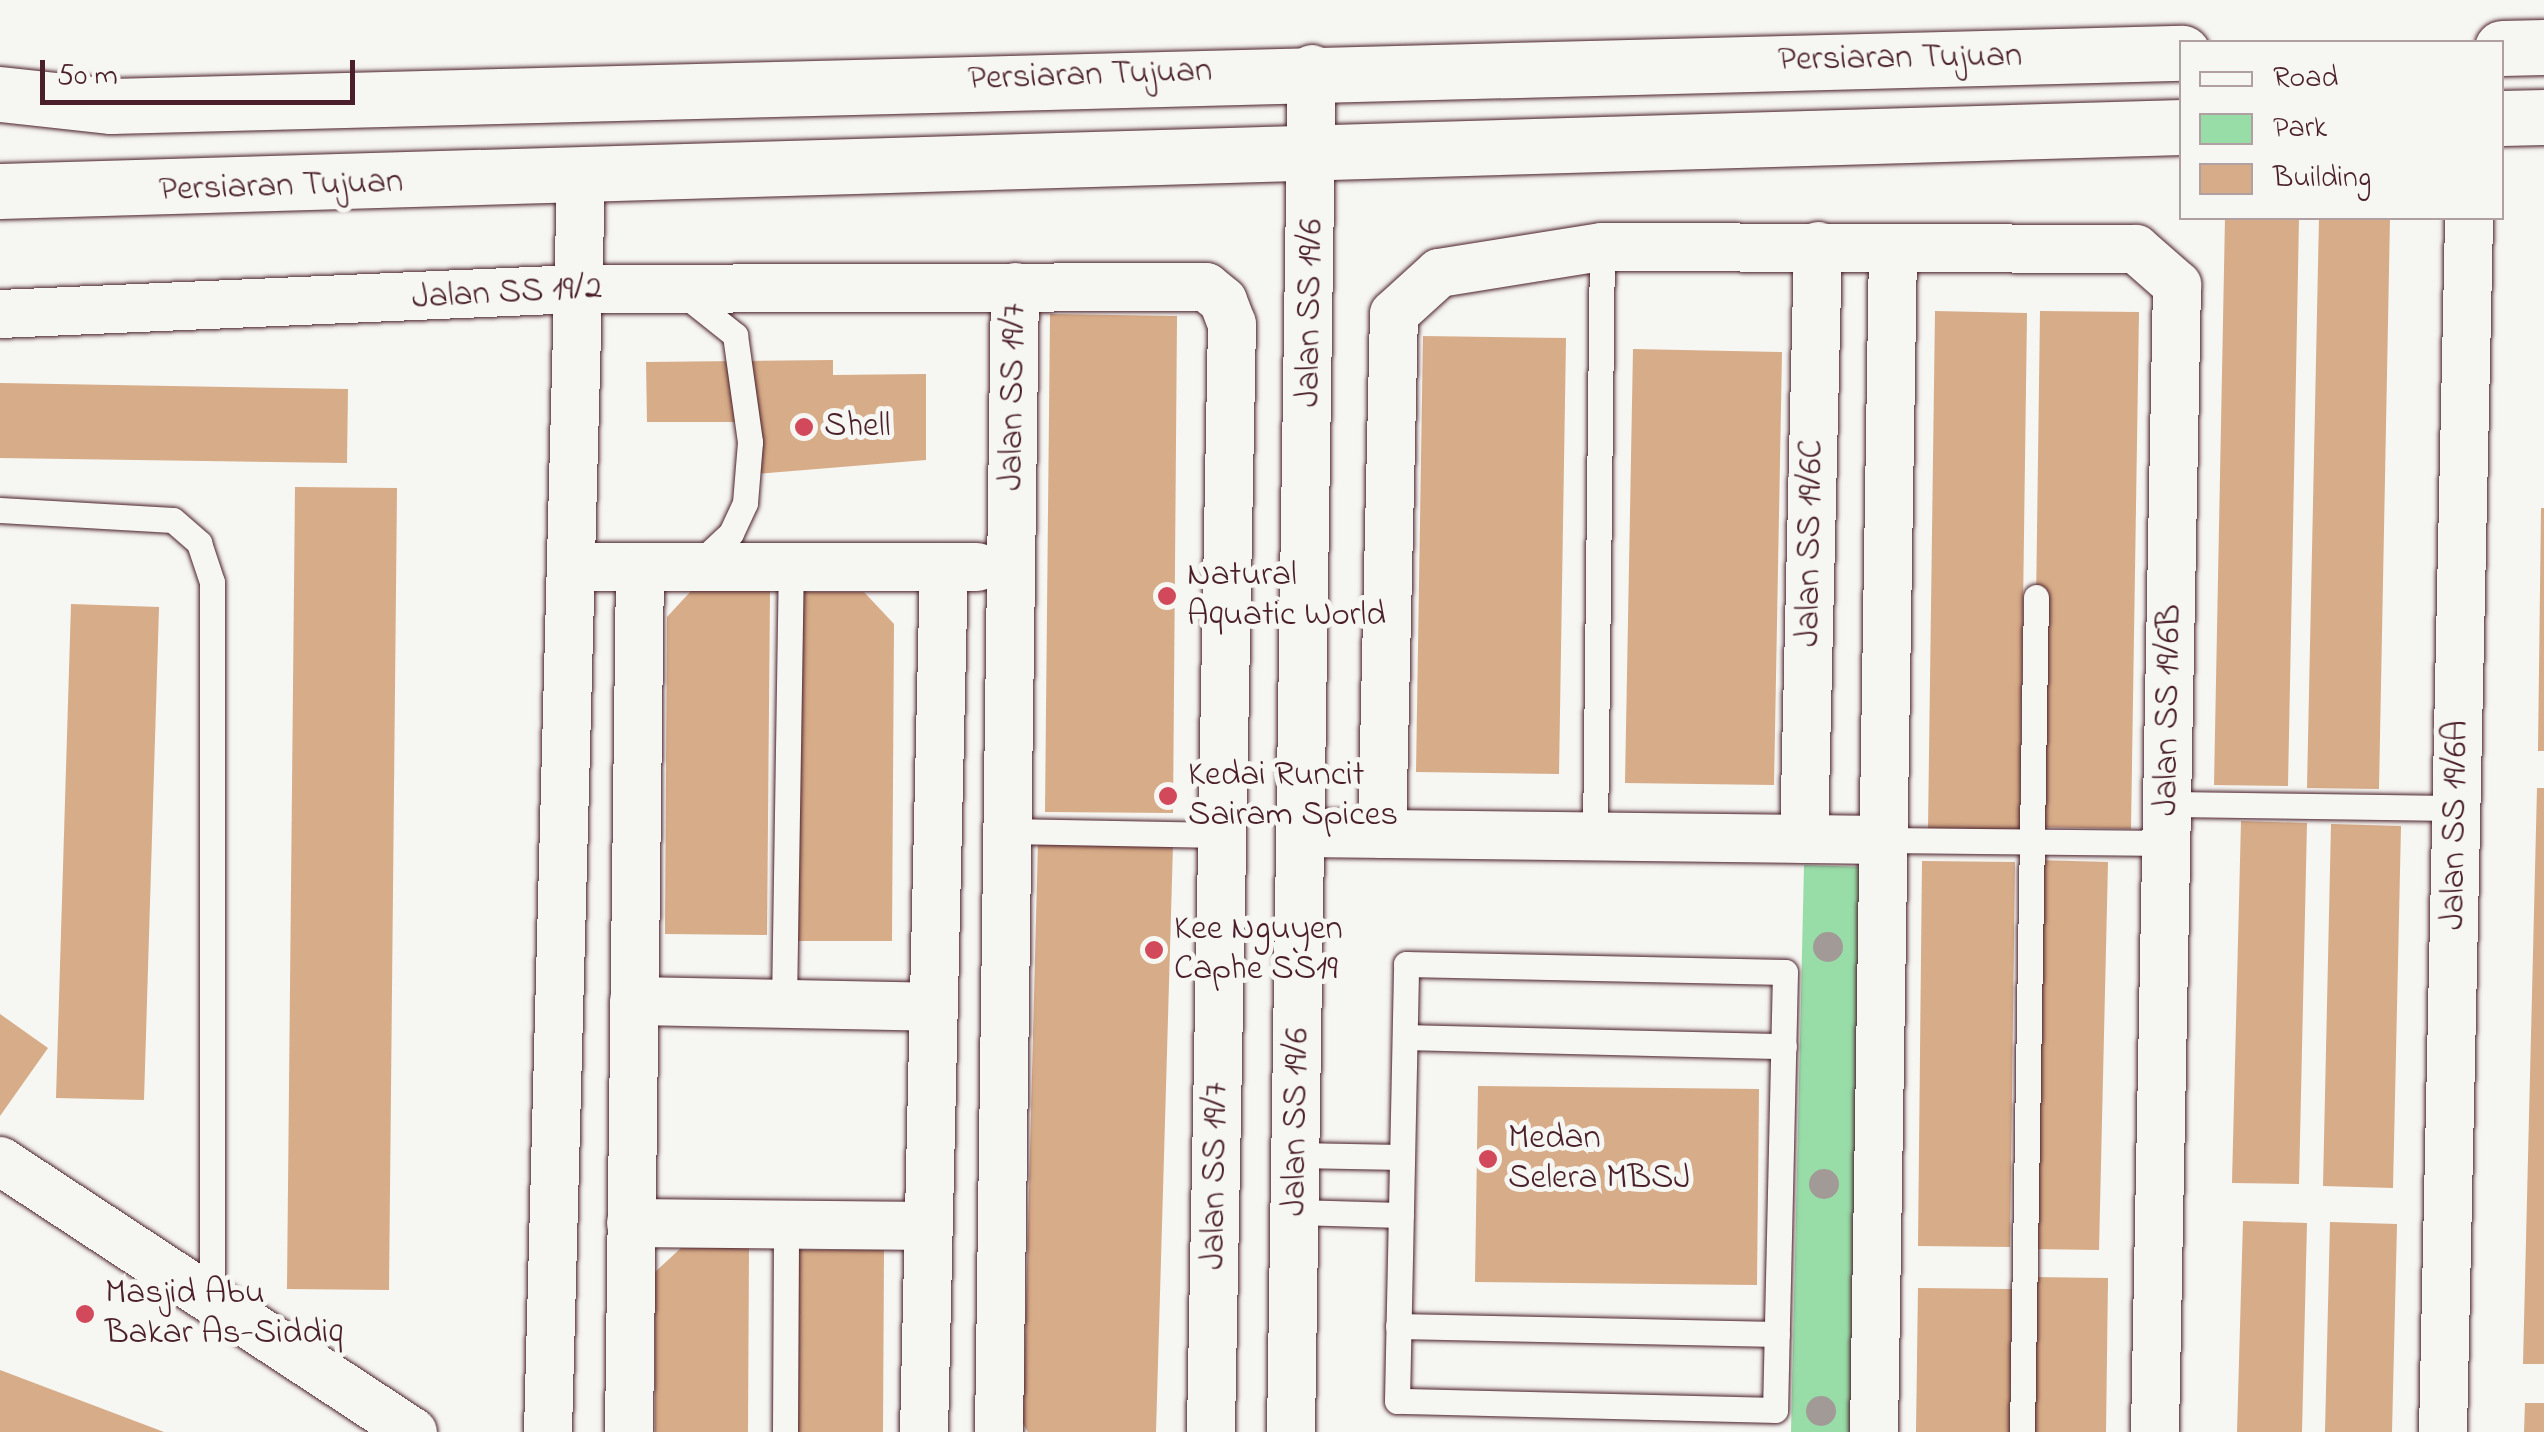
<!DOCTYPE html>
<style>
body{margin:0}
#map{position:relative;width:2544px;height:1432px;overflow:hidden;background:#f6f6f2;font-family:"Indie Flower",sans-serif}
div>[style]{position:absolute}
.green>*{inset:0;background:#98dca8}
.building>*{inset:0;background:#d7ac88}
.roads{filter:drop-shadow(0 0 2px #4a1f2b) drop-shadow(0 0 2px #4a1f2b)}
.service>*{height:25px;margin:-12.5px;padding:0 12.5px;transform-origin:12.5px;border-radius:12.5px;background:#f6f6f2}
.minor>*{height:48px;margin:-24px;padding:0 24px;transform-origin:24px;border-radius:24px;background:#f6f6f2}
.secondary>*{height:55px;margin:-27.5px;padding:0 27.5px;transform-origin:27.5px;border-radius:27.5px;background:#f6f6f2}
.trees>*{width:30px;height:30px;margin:-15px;border-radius:50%;background:#a29a96}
.dots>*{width:28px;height:28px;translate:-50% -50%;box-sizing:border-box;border:5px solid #f6f6f2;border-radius:50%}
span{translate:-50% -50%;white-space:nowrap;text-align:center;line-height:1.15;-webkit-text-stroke:10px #f6f6f2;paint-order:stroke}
.street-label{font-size:35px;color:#4a1f2b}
.poi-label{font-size:35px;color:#4a1f2b}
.left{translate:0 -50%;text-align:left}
.legend{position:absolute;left:2179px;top:40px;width:325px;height:180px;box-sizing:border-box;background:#f6f6f2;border:2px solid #b1a0a2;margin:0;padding:12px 18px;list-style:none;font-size:30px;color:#4a1f2b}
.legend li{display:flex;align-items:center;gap:20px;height:50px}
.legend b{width:50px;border:2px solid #b1a0a2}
.scale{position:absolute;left:40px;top:60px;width:315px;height:45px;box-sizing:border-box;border:5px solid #4a1f2b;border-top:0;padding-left:12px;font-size:30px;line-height:35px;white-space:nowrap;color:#4a1f2b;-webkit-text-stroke:8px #f6f6f2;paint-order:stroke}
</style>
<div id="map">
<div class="green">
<i style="clip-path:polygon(1804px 865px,1865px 867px,1852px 1432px,1791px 1432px)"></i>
</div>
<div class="building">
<i style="clip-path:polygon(2225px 218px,2299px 218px,2288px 786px,2214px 785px)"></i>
<i style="clip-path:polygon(2319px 218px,2390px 218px,2379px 789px,2307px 788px)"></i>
<i style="clip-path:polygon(1935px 311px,2027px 313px,2020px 829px,1928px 829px)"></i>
<i style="clip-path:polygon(2040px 311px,2139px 312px,2131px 829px,2033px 827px)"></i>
<i style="clip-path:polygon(1050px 314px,1177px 316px,1173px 813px,1045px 812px)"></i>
<i style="clip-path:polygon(1423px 336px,1566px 338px,1559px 774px,1416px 772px)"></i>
<i style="clip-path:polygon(1633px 349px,1782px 352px,1774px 785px,1625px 783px)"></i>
<i style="clip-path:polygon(833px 360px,833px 375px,926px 374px,926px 460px,755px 474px,755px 422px,647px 422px,646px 362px)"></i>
<i style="clip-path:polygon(0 383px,348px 389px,347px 463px,0 458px)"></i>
<i style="clip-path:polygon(295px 487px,397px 488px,389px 1290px,287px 1289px)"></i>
<i style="clip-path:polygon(2544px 508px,2544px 751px,2538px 751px,2541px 508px)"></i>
<i style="clip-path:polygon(691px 591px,770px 591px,767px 935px,665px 934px,667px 617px)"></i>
<i style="clip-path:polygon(794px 592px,864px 592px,894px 624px,892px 941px,792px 941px)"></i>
<i style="clip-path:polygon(71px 604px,159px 607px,144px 1100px,56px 1098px)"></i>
<i style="clip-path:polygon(2537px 788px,2544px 788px,2544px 1364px,2523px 1364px)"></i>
<i style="clip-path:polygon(2241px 821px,2307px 823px,2299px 1184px,2232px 1183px)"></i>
<i style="clip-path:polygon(2331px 824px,2401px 826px,2393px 1188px,2323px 1186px)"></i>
<i style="clip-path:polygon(1038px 842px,1173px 845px,1156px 1432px,1028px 1432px,1023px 1424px)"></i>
<i style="clip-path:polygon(2035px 860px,2108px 862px,2099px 1250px,2026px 1249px)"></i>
<i style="clip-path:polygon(1922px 861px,2015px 862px,2010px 1247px,1918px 1246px)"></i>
<i style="clip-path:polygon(0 1014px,48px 1048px,0 1116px)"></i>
<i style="clip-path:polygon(1478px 1086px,1759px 1089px,1757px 1285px,1475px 1282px)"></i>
<i style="clip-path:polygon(2243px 1221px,2307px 1223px,2302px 1432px,2237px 1432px)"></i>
<i style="clip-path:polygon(2330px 1222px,2397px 1224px,2392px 1432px,2325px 1432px)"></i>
<i style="clip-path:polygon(681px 1248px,749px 1248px,748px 1432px,655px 1432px,655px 1272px)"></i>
<i style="clip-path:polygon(790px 1250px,884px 1250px,883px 1432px,789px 1432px)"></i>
<i style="clip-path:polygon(2031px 1277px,2108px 1278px,2106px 1432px,2029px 1432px)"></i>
<i style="clip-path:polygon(1918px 1288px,2012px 1289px,2010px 1432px,1916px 1432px)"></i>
<i style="clip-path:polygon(0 1370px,164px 1432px,0 1432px)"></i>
<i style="clip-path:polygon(2525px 1403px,2544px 1403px,2544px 1432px,2524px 1432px)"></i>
</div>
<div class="roads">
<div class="service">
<i style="left:686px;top:296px;width:63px;rotate:38.5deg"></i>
<i style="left:735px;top:335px;width:108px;rotate:82deg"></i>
<i style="left:750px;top:442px;width:61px;rotate:94.7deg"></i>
<i style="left:745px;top:503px;width:33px;rotate:115deg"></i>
<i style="left:731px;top:533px;width:48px;rotate:136.7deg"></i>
<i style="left:0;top:510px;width:173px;rotate:3.3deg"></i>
<i style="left:173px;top:520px;width:35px;rotate:41deg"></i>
<i style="left:199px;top:543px;width:41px;rotate:71.6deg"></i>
<i style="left:212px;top:582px;width:720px;rotate:90deg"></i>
<i style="left:2168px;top:804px;width:289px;rotate:0.8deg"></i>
<i style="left:1007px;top:831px;width:215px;rotate:1.1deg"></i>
<i style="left:1595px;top:836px;width:589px;rotate:-89.32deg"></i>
<i style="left:1884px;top:840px;width:283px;rotate:0.6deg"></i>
<i style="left:1406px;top:964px;width:379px;rotate:1.2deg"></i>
<i style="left:1785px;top:972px;width:438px;rotate:91.3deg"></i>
<i style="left:1775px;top:1410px;width:378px;rotate:-178.6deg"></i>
<i style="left:1397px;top:1401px;width:437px;rotate:-88.8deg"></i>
<i style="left:784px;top:1004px;width:439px;rotate:-89.1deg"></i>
<i style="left:1405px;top:1037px;width:379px;rotate:1.4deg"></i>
<i style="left:1296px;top:1155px;width:106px;rotate:1.1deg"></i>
<i style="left:1295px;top:1212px;width:106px;rotate:1.6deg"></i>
<i style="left:1398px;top:1326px;width:379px;rotate:1.2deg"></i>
<i style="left:785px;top:1432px;width:207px;rotate:-89.7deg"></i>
<i style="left:2022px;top:1432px;width:835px;rotate:-89.04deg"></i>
</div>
<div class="minor">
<i style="left:0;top:314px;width:578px;rotate:-2.48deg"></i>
<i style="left:577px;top:289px;width:629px;rotate:-0.18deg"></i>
<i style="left:1206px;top:287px;width:22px;rotate:39deg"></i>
<i style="left:1223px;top:301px;width:25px;rotate:69deg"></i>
<i style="left:1232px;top:324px;width:1108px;rotate:91.09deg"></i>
<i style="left:571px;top:567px;width:406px"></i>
<i style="left:1302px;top:833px;width:582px;rotate:0.69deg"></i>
<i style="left:1382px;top:834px;width:520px;rotate:-88.68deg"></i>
<i style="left:1394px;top:314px;width:61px;rotate:-42.3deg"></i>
<i style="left:1439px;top:273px;width:165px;rotate:-9.1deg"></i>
<i style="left:1602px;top:247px;width:534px;rotate:0.21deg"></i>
<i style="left:2136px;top:249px;width:55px;rotate:41.3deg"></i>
<i style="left:2177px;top:285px;width:1147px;rotate:91.1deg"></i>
<i style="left:1804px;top:839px;width:593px;rotate:-88.65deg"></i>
<i style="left:634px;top:1001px;width:300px;rotate:1.1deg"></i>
<i style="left:0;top:1161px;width:494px;rotate:33.3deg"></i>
<i style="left:631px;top:1223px;width:298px;rotate:0.6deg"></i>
<i style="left:548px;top:1432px;width:1254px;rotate:-88.49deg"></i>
<i style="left:629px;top:1432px;width:865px;rotate:-89.27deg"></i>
<i style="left:924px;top:1432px;width:865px;rotate:-88.68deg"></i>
<i style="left:999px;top:1432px;width:1145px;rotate:-89.2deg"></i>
<i style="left:1291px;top:1432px;width:1363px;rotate:-89.12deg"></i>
<i style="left:1874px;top:1432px;width:1180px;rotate:-89.08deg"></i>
<i style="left:2443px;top:1432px;width:1214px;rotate:-88.77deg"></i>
</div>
<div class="secondary">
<i style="left:2502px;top:48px;width:42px;rotate:-1.4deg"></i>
<i style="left:0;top:94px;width:112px;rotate:6.2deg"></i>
<i style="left:111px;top:106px;width:2072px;rotate:-1.47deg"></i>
<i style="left:2502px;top:118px;width:42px;rotate:-1.4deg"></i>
<i style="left:0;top:191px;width:2183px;rotate:-1.68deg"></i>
</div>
</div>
<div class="trees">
<i style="left:1828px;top:947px"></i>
<i style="left:1824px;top:1184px"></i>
<i style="left:1821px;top:1411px"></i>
</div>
<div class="dots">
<i style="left:804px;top:427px;background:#d1495b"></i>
<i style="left:1167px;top:596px;background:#d1495b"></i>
<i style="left:1168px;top:796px;background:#d1495b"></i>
<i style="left:1154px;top:950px;background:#d1495b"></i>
<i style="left:1488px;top:1159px;background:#d1495b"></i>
<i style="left:85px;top:1314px;background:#d1495b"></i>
</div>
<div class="street-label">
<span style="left:1900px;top:59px;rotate:-1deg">Persiaran Tujuan</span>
<span style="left:1090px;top:76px;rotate:-2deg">Persiaran Tujuan</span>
<span style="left:281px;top:187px;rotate:-2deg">Persiaran Tujuan</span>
<span style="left:507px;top:294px;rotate:-3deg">Jalan SS 19/2</span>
<span style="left:1311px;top:313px;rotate:-89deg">Jalan SS 19/6</span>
<span style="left:1014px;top:397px;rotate:-89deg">Jalan SS 19/7</span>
<span style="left:1811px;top:543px;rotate:-89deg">Jalan SS 19/6C</span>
<span style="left:2169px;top:710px;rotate:-89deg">Jalan SS 19/6B</span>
<span style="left:2456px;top:825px;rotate:-89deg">Jalan SS 19/6A</span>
<span style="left:1297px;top:1122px;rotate:-89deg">Jalan SS 19/6</span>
<span style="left:1216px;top:1176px;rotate:-89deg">Jalan SS 19/7</span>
</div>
<div class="poi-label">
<span class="left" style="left:824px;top:427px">Shell</span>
<span class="left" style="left:1187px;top:596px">Natural<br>Aquatic World</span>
<span class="left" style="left:1188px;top:796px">Kedai Runcit<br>Sairam Spices</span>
<span class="left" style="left:1174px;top:950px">Kee Nguyen<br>Caphe SS19</span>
<span class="left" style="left:1508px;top:1159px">Medan<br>Selera MBSJ</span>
<span class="left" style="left:105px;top:1314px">Masjid Abu<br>Bakar As-Siddiq</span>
</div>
<ul class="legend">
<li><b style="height:12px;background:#f6f6f2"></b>Road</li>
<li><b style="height:28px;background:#98dca8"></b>Park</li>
<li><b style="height:28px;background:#d7ac88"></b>Building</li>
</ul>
<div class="scale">50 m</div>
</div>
